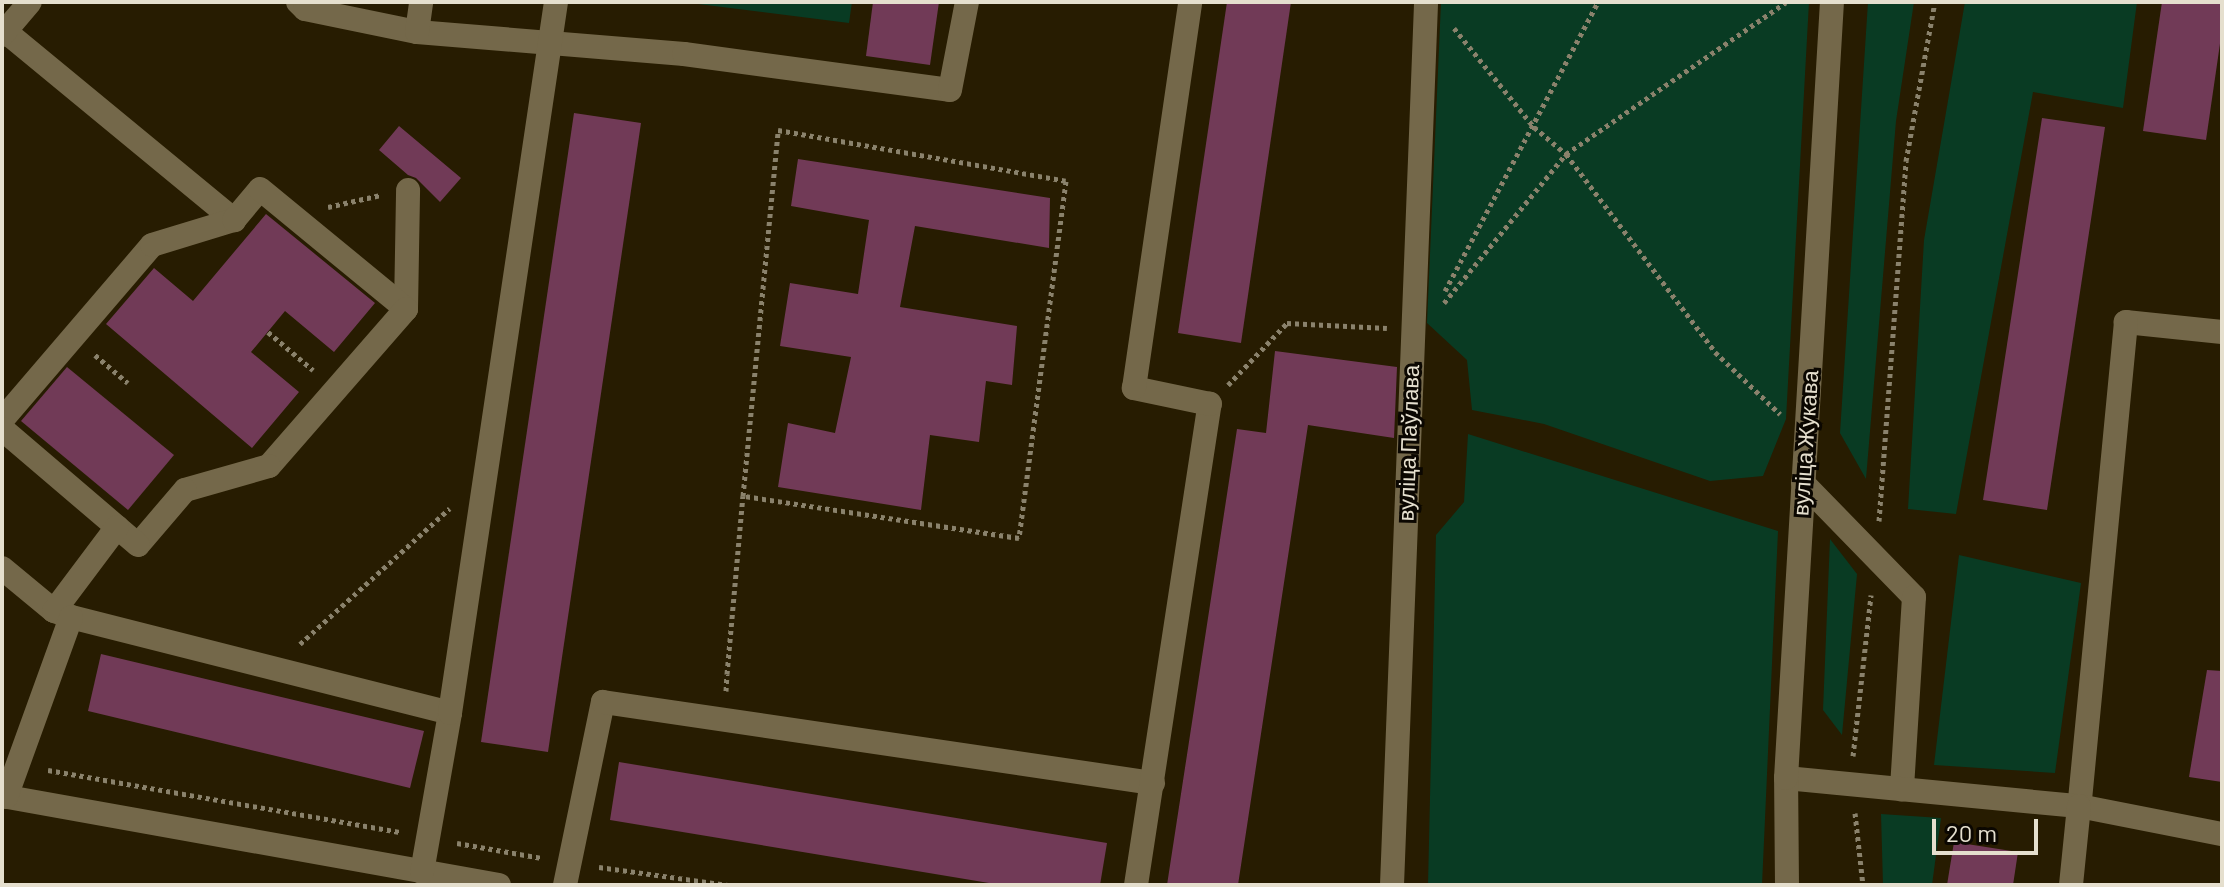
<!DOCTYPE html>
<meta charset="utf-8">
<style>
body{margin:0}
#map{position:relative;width:2224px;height:887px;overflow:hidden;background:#271c01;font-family:Barlow,sans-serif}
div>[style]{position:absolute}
.green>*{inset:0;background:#093b23}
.building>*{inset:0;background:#713a57}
.path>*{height:5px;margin-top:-2.5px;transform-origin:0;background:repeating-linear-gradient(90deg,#8a826c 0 4px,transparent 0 8px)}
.minor>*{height:24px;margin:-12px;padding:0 12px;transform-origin:12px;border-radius:12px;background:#74684a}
span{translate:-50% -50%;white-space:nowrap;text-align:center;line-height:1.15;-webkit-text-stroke:6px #0b0701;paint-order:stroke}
.street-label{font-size:22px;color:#e5dfce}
.frame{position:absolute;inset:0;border:4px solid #e5dfce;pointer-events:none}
.scale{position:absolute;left:1932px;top:819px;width:106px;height:36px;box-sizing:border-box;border:4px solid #e5dfce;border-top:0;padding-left:10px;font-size:24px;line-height:28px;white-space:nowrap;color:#e5dfce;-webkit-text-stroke:6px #0b0701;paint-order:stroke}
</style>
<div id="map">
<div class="green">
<i style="clip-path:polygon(682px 2px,852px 2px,849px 23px)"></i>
<i style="clip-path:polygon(1441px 2px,1809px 2px,1786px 419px,1763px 476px,1710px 481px,1544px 424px,1472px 410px,1467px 360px,1427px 323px)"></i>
<i style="clip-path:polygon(1868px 2px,1914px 2px,1896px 121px,1866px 479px,1840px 433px)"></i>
<i style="clip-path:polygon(1965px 2px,2137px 2px,2123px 108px,2033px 92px,1956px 514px,1908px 509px,1924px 240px)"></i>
<i style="clip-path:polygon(1468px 434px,1778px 531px,1762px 885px,1428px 885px,1436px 535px,1464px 502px)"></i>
<i style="clip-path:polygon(1830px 539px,1857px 574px,1842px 735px,1823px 710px)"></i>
<i style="clip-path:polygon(1959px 555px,2081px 583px,2055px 773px,1934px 765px)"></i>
<i style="clip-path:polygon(1881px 814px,1941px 818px,1932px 885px,1883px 885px)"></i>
</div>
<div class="building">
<i style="clip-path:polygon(873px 2px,939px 2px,930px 65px,866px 56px)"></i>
<i style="clip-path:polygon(1227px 2px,1291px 2px,1241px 343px,1178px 333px)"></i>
<i style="clip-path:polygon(2162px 2px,2222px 2px,2222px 30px,2206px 140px,2143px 131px)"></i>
<i style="clip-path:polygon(574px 113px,641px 123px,548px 752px,481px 742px)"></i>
<i style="clip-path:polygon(2042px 118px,2105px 127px,2047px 510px,1983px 500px)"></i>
<i style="clip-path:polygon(399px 126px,461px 178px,440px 202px,416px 178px,408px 175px,379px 150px)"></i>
<i style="clip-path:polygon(798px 159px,1050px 198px,1049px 248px,915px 226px,900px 307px,1017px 326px,1012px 385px,986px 381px,979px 442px,930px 435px,921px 510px,778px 487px,788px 423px,835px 433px,851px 357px,780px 346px,790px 283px,858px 294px,869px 220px,791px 206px)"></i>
<i style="clip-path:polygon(266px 214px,375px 303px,334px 352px,285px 311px,251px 352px,299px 392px,252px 448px,106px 324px,154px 268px,193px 301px)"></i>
<i style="clip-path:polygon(1275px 351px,1397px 367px,1394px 438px,1308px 425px,1238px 885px,1167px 885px,1237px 429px,1266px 433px)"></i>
<i style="clip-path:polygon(67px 367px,174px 455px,128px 510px,21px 421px)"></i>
<i style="clip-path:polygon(101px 654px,424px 731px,410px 788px,88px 711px)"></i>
<i style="clip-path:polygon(2207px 670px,2222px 671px,2222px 782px,2189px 777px)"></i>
<i style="clip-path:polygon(619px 762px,1107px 843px,1100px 885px,1001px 885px,610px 820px)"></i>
<i style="clip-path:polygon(1954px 842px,2018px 852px,2013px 885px,1947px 885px)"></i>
</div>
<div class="path">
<i style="left:1454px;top:28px;width:127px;rotate:51.1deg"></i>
<i style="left:1534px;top:127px;width:42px;rotate:40.2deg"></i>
<i style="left:1566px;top:154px;width:248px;rotate:53deg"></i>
<i style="left:1715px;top:352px;width:90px;rotate:43.6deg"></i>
<i style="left:328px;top:207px;width:54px;rotate:-12.8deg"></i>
<i style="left:1445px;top:291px;width:327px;rotate:-62.1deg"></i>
<i style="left:1444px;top:303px;width:193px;rotate:-50.7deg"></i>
<i style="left:1566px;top:154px;width:267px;rotate:-34.6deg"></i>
<i style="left:268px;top:332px;width:59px;rotate:40.2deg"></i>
<i style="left:95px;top:355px;width:43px;rotate:40.3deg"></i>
<i style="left:1228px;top:385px;width:86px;rotate:-46.4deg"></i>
<i style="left:1287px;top:323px;width:100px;rotate:2.9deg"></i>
<i style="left:1879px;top:521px;width:361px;rotate:-85.7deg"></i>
<i style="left:1906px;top:161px;width:162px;rotate:-79.7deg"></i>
<i style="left:300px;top:644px;width:202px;rotate:-42.2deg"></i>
<i style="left:726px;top:691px;width:17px;rotate:-87deg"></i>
<i style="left:727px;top:674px;width:179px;rotate:-84.9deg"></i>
<i style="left:743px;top:496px;width:368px;rotate:-84.5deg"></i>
<i style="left:778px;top:130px;width:292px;rotate:10deg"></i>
<i style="left:1066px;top:181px;width:360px;rotate:97.5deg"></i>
<i style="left:1019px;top:538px;width:279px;rotate:-171.3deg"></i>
<i style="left:1853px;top:756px;width:162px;rotate:-83.6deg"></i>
<i style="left:48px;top:770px;width:357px;rotate:10deg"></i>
<i style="left:1855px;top:813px;width:72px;rotate:83.7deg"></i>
<i style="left:457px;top:843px;width:86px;rotate:10deg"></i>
<i style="left:599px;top:867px;width:130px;rotate:7.9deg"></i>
</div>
<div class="minor">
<i style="left:298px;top:2px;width:10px;rotate:45deg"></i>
<i style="left:305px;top:9px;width:114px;rotate:11.6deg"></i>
<i style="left:417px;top:32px;width:268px;rotate:4.7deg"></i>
<i style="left:684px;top:54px;width:268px;rotate:7.7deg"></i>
<i style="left:950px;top:90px;width:90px;rotate:-79.1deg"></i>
<i style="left:6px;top:32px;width:296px;rotate:39.5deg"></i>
<i style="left:417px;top:32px;width:30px;rotate:-82deg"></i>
<i style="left:2px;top:35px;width:43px;rotate:-49.7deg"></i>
<i style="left:406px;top:309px;width:119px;rotate:-89deg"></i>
<i style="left:2222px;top:332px;width:97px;rotate:-174.1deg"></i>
<i style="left:2126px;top:322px;width:486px;rotate:95.5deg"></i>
<i style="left:2079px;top:806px;width:146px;rotate:11.1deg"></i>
<i style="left:2px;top:420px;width:230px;rotate:-49.4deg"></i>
<i style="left:152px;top:245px;width:86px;rotate:-17deg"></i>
<i style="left:234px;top:220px;width:40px;rotate:-50deg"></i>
<i style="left:260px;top:189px;width:189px;rotate:39.4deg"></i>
<i style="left:406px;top:309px;width:208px;rotate:131.1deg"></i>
<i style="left:269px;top:466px;width:87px;rotate:164.1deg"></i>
<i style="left:185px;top:490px;width:72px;rotate:130.5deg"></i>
<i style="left:138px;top:545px;width:179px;rotate:-139.5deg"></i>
<i style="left:1803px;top:483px;width:159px;rotate:45.8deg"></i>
<i style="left:1914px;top:597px;width:193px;rotate:93.6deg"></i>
<i style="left:2px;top:568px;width:67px;rotate:39.6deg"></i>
<i style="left:54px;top:611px;width:18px;rotate:19deg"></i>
<i style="left:71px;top:617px;width:391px;rotate:14.2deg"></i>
<i style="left:54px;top:611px;width:105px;rotate:-53.1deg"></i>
<i style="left:1786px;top:778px;width:294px;rotate:5.5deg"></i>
<i style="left:2079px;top:806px;width:79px;rotate:95.8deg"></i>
<i style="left:2px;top:796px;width:505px;rotate:10.15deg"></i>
<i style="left:6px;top:797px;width:191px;rotate:-70.1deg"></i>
<i style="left:422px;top:872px;width:161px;rotate:-80deg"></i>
<i style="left:450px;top:713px;width:719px;rotate:-81.52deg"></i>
<i style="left:565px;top:885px;width:187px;rotate:-78.3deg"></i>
<i style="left:603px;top:702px;width:556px;rotate:8.38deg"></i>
<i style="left:1136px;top:885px;width:487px;rotate:-81.3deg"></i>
<i style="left:1210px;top:404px;width:78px;rotate:-168.1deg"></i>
<i style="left:1134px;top:388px;width:390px;rotate:-81.7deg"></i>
<i style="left:1392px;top:885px;width:884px;rotate:-87.79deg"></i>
<i style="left:1787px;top:885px;width:107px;rotate:-90.5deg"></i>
<i style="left:1786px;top:778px;width:777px;rotate:-86.61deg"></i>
</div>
<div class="street-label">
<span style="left:1408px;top:443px;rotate:-88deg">вуліца Паўлава</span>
<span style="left:1805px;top:443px;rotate:-86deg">вуліца Жукава</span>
</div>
<div class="frame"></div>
<div class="scale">20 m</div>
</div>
